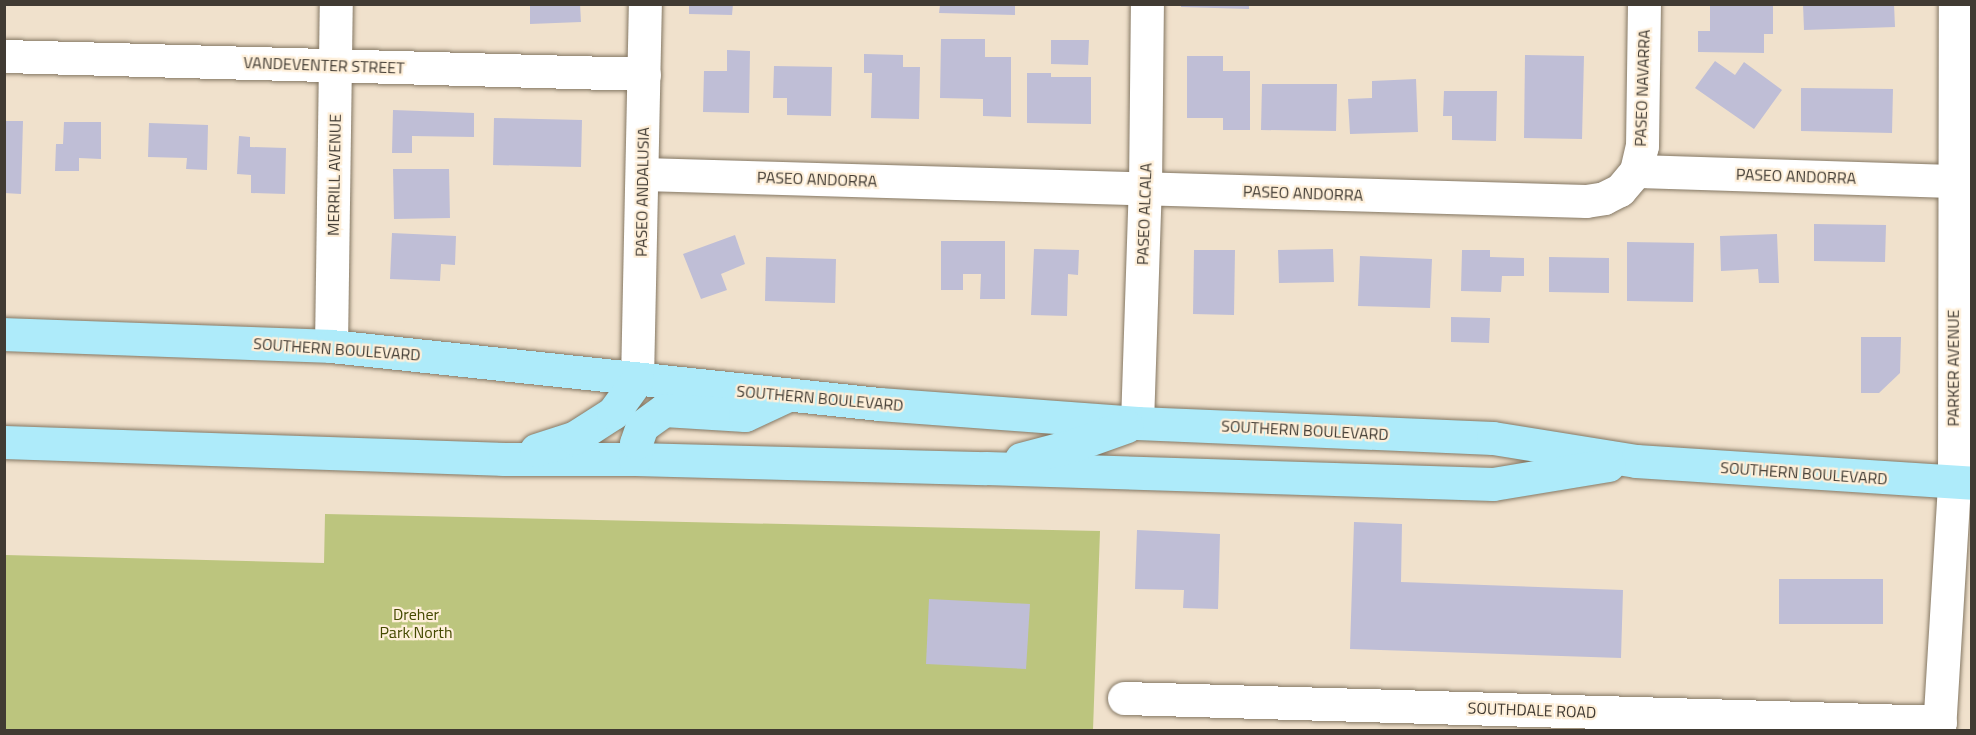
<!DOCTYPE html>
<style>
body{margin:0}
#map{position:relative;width:1976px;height:735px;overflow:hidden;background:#f0e1cc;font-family:"Titillium Web",sans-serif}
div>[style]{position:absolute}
.green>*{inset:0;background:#bcc57e}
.building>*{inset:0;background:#bfbed6}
.roads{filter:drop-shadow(0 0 2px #847763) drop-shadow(0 0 2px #847763)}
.minor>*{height:33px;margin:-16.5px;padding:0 16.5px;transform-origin:16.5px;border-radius:16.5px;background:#fff}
.major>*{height:33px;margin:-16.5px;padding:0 16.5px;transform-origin:16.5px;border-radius:16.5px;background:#aeebfa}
span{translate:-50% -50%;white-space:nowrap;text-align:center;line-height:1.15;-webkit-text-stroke:4.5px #feefd9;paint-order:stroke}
.street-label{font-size:16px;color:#413b33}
.park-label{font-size:16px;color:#444900}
.frame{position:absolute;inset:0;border:6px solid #413b33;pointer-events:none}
</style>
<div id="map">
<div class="green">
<i style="clip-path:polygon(325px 514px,1100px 531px,1093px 730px,5px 730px,5px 555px,324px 563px)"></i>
</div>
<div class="building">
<i style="clip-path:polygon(530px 4px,580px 4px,581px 22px,530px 24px)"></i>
<i style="clip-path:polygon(689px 4px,733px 4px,732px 15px,689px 14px)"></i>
<i style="clip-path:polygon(1181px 4px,1249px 4px,1249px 9px,1181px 7px)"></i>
<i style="clip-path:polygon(1710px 4px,1773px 4px,1773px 34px,1764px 34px,1764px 53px,1698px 52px,1698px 31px,1710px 31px)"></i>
<i style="clip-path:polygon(1803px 4px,1894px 4px,1895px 27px,1804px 30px)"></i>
<i style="clip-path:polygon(940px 5px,1015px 5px,1015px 15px,939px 13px)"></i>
<i style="clip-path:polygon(941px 39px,985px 39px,985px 57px,1011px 57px,1011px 117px,983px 116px,983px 99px,940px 98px)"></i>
<i style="clip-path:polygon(1051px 40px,1089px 40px,1088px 65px,1051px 64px)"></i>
<i style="clip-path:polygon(727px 50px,750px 51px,749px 113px,703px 112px,704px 71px,727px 71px)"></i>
<i style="clip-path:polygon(864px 54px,903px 55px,903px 67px,920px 67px,919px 119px,871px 118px,872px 73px,864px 73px)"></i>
<i style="clip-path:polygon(1525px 55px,1584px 56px,1582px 139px,1524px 138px)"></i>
<i style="clip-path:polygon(1187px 56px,1223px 56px,1223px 71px,1250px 71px,1250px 130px,1223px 130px,1223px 118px,1187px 118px)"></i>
<i style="clip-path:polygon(1715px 61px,1735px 75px,1744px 62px,1782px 90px,1754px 129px,1695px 88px)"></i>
<i style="clip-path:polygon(774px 66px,832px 67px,831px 116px,787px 115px,787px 98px,773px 98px)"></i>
<i style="clip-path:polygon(1027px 73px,1051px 73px,1051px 77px,1091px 77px,1091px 124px,1027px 123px)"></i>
<i style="clip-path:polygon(1416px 79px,1418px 132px,1350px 134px,1348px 99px,1372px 98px,1372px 81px)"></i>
<i style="clip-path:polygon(1262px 84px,1337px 84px,1336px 131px,1261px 130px)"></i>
<i style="clip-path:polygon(1801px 88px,1893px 89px,1892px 133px,1801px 131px)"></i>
<i style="clip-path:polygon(1444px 91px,1497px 91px,1496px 141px,1452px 140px,1452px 116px,1443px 116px)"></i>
<i style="clip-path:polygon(393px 110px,474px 113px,474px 137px,412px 136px,412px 153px,392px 153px)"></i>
<i style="clip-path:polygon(494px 118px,582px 120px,581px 167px,493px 165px)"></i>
<i style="clip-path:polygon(4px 121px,23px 121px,21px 194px,4px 193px)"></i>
<i style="clip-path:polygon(64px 122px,101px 122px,101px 159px,79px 158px,79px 171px,55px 171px,56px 144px,63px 144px)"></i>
<i style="clip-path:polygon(149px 123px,208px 125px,207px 170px,186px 169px,187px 158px,148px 157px)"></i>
<i style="clip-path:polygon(239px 136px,250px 137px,250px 147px,286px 148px,285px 194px,251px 193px,251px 175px,237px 174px)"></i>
<i style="clip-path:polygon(393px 169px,449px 169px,450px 218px,394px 219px)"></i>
<i style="clip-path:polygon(1814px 224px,1886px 225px,1885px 262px,1814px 261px)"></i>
<i style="clip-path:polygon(392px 233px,456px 236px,455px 265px,441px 264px,440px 281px,390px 279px)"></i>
<i style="clip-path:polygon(1777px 234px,1779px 283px,1759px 283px,1758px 269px,1721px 271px,1720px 236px)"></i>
<i style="clip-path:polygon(735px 235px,745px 264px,721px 274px,727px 290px,701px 299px,683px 254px)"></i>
<i style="clip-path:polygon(941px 241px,1005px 241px,1005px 299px,980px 299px,981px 274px,963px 274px,963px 290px,941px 290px)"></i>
<i style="clip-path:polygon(1627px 242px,1694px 243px,1693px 302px,1627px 301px)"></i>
<i style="clip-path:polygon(1034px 249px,1079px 250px,1078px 275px,1068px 274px,1067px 316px,1031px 315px)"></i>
<i style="clip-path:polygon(1333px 249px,1334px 282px,1279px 283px,1278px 250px)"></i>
<i style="clip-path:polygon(1194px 250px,1235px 250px,1234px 315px,1193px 314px)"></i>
<i style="clip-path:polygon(1462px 250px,1490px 250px,1490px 257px,1524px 258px,1524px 276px,1502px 276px,1501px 292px,1461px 291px)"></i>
<i style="clip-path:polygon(1360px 256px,1432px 259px,1430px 308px,1358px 306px)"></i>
<i style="clip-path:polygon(766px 257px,836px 259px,835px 303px,765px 301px)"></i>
<i style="clip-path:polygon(1549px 257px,1609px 258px,1609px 293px,1549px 292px)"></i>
<i style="clip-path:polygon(1451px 317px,1490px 318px,1489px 343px,1451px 342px)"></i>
<i style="clip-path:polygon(1861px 337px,1901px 337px,1900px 373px,1879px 393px,1861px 393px)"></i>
<i style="clip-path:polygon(1354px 522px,1402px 524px,1401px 582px,1623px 590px,1621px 658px,1350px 649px)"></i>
<i style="clip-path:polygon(1137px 530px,1220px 534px,1218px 609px,1183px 608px,1184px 590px,1135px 589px)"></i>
<i style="clip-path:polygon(1779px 579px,1883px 579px,1883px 624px,1779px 624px)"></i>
<i style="clip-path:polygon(929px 599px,1030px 604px,1026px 669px,926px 664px)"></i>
</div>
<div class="roads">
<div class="minor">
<i style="left:4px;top:56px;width:640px;rotate:1.61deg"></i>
<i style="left:1636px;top:171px;width:26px;rotate:-77deg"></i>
<i style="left:1642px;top:146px;width:142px;rotate:-89.2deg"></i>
<i style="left:643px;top:174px;width:943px;rotate:1.64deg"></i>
<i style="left:1586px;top:201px;width:18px;rotate:-9deg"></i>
<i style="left:1604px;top:198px;width:18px;rotate:-27deg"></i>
<i style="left:1620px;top:190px;width:25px;rotate:-50deg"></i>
<i style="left:1636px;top:171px;width:316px;rotate:1.8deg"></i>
<i style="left:331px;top:346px;width:342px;rotate:-89.2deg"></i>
<i style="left:637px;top:380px;width:376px;rotate:-88.8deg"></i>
<i style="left:1137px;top:423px;width:235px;rotate:-88.1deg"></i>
<i style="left:1145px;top:188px;width:184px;rotate:-89.4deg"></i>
<i style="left:1124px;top:698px;width:816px;rotate:1.68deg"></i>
<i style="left:1939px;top:730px;width:247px;rotate:-86.5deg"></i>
<i style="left:1954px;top:483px;width:479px;rotate:-89.9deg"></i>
</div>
<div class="major">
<i style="left:4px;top:334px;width:327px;rotate:2.1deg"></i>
<i style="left:331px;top:346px;width:551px;rotate:6.04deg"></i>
<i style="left:879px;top:404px;width:259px;rotate:4.2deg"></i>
<i style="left:1137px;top:423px;width:356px;rotate:2.4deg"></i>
<i style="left:1493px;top:438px;width:145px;rotate:9.1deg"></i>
<i style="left:1636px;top:461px;width:337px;rotate:3.7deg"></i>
<i style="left:4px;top:442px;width:501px;rotate:1.94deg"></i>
<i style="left:505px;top:459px;width:130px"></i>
<i style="left:635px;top:459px;width:351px;rotate:1.5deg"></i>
<i style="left:986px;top:468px;width:507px;rotate:1.81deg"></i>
<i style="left:1493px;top:484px;width:117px;rotate:-9.4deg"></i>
<i style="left:536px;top:450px;width:40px;rotate:-18deg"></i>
<i style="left:574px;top:438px;width:46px;rotate:-32.7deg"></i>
<i style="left:613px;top:413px;width:41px;rotate:-54deg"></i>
<i style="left:635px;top:459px;width:16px;rotate:-86deg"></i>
<i style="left:636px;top:443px;width:18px;rotate:-71deg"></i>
<i style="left:642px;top:426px;width:27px;rotate:-36deg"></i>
<i style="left:664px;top:410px;width:81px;rotate:3.5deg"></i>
<i style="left:745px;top:415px;width:45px;rotate:-24.9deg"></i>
<i style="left:1021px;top:459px;width:55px;rotate:-14.8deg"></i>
<i style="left:1074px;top:445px;width:56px;rotate:-19.7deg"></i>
</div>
</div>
<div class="street-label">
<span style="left:324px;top:65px;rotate:2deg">VANDEVENTER STREET</span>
<span style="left:1642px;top:88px;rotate:-88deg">PASEO NAVARRA</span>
<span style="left:334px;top:175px;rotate:-89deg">MERRILL AVENUE</span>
<span style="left:1796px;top:176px;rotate:2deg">PASEO ANDORRA</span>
<span style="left:817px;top:179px;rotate:2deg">PASEO ANDORRA</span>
<span style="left:642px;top:192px;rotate:-89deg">PASEO ANDALUSIA</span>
<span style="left:1303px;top:193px;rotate:2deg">PASEO ANDORRA</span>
<span style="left:1144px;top:214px;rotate:-88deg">PASEO ALCALA</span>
<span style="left:337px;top:349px;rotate:4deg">SOUTHERN BOULEVARD</span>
<span style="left:1953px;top:368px;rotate:-90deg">PARKER AVENUE</span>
<span style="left:820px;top:398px;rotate:5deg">SOUTHERN BOULEVARD</span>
<span style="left:1305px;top:430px;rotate:3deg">SOUTHERN BOULEVARD</span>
<span style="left:1804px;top:473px;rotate:4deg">SOUTHERN BOULEVARD</span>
<span style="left:1532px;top:710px;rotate:2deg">SOUTHDALE ROAD</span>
</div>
<div class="park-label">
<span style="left:416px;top:623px">Dreher<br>Park North</span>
</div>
<div class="frame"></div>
</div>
